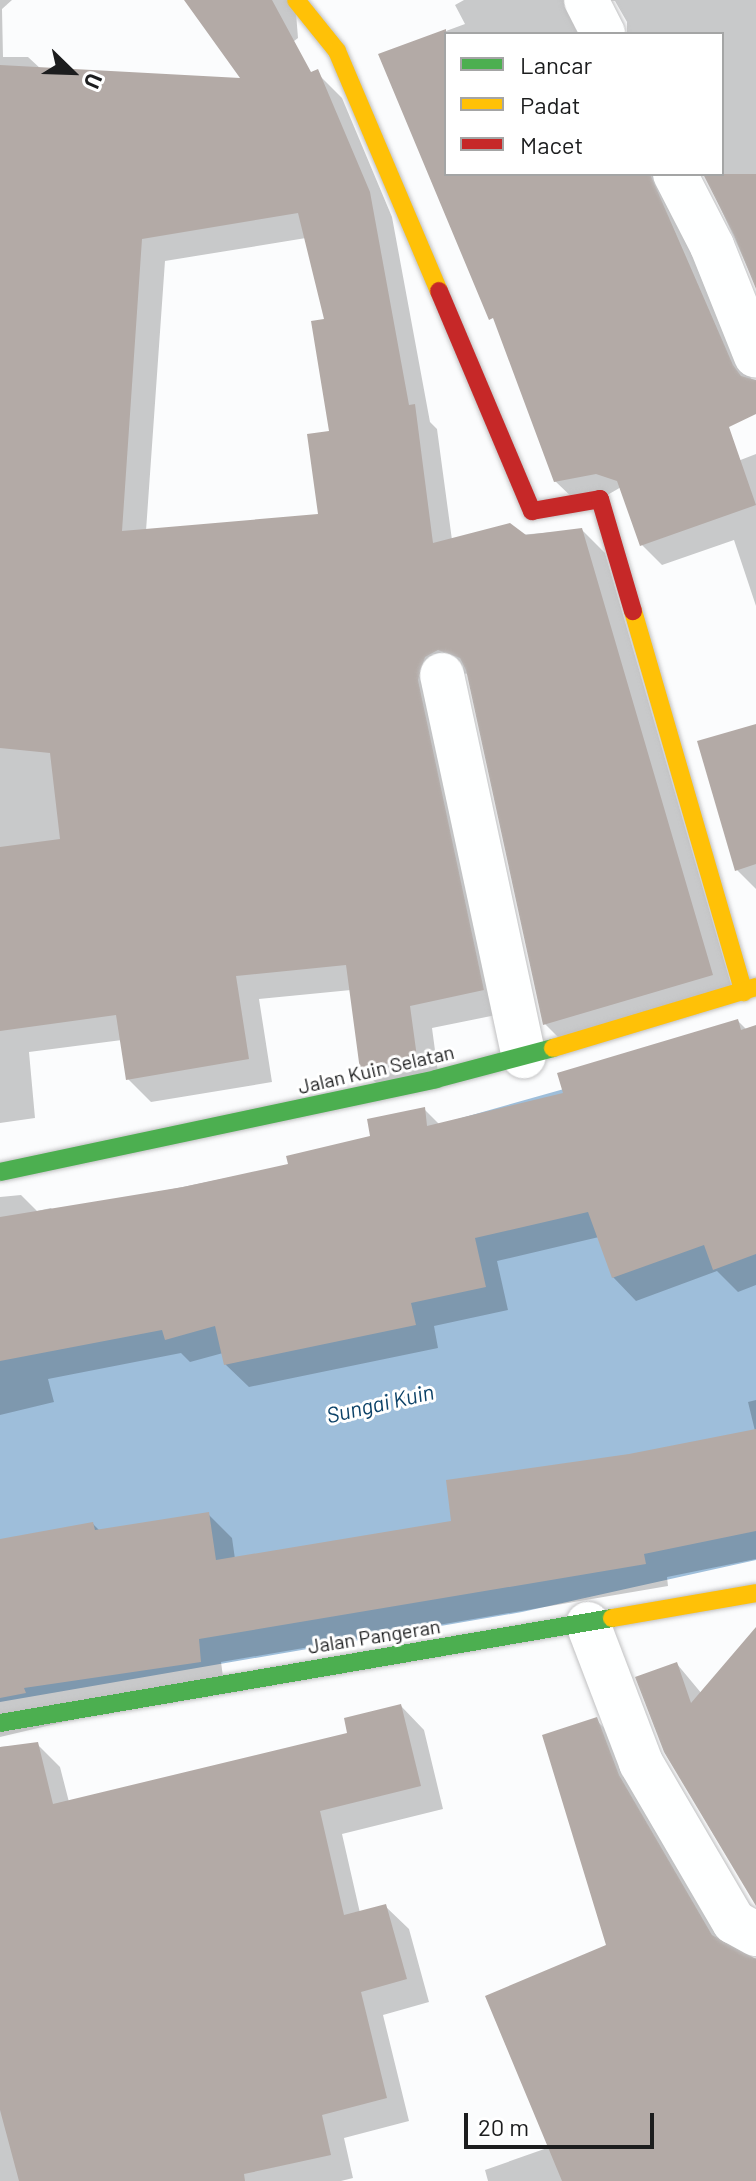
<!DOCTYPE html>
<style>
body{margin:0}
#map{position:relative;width:756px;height:2181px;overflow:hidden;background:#fbfcfd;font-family:Barlow,sans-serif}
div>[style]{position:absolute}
.water>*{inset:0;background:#9ebeda}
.shadow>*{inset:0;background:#0003}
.building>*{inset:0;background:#b3aaa6}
.roads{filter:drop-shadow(0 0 2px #c0c0c1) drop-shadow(0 0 2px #c0c0c1)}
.street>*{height:44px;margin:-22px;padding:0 22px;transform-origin:22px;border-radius:22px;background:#feffff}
.fast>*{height:18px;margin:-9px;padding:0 9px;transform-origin:9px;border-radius:9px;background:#4caf50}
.slow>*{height:18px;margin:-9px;padding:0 9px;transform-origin:9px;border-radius:9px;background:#ffc107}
.jam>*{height:18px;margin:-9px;padding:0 9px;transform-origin:9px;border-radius:9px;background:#c62828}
span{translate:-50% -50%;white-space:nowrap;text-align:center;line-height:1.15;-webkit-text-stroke:6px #fff;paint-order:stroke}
.street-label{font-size:20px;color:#1c1d1e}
.water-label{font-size:22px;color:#0b4167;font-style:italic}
.legend{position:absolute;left:444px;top:32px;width:280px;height:144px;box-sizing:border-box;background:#fff;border:2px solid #a4a5a5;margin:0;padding:10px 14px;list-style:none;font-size:24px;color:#1c1d1e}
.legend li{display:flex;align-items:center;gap:16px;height:40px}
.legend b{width:40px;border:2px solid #a4a5a5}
.north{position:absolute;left:32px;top:32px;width:80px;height:80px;-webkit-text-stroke:6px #fff;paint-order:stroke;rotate:113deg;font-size:22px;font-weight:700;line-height:32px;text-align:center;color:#1c1d1e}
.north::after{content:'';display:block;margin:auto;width:28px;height:36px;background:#1c1d1e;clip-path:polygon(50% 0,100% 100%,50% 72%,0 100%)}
.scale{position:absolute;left:464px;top:2113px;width:190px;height:36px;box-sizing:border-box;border:4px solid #1c1d1e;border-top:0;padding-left:10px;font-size:24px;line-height:28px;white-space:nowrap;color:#1c1d1e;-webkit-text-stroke:6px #fff;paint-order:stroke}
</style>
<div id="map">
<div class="water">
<i style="clip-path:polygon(603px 1078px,756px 1223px,756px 1560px,522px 1612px,0 1702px,0 1232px,214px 1188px)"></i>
</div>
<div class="shadow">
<i style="clip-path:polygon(evenodd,0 0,12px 0,2px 9px,3px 57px,28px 57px,41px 69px,219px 100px,319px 75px,342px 98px,392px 217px,430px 422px,437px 429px,452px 540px,582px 530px,605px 553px,735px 998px,568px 1047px,545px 1024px,469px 674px,460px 673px,506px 1013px,432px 1028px,439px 1080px,385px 1092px,362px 1069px,351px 990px,259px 999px,272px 1082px,151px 1102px,128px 1079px,122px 1040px,29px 1052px,35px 1118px,0 1123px,0 0,306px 238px,326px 320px,331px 433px,320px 516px,146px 531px,165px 261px,306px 238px)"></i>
<i style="clip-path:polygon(186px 0,295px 0,298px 38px,248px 77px)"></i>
<i style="clip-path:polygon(464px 0,599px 0,586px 34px,446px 34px,446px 174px,690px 174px,712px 282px,756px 391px,756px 409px,597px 501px,579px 504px,555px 481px,498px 326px,381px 55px,465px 24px,455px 5px)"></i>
<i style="clip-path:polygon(603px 0,756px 0,756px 286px,705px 174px,722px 174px,722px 34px,627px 34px,627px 22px,615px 1px)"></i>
<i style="clip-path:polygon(756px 454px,756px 606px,734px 540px,662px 565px,642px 545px,629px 503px)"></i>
<i style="clip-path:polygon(756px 726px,756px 889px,736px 869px)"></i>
<i style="clip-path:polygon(738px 1021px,746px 1029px,756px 1026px,756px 1285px,738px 1292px,717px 1271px,636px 1301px,613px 1277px,599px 1237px,497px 1261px,508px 1310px,434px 1326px,438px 1348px,249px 1387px,225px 1364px,223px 1353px,190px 1362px,181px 1353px,48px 1379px,54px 1402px,0 1415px,0 1197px,21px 1195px,37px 1211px,51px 1208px,55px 1213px,290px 1165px,372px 1137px,424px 1109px,440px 1125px,565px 1094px)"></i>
<i style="clip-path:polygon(756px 1400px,756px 1559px,667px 1577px,668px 1586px,221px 1662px,224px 1684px,0 1737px,0 1541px,93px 1524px,100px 1531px,208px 1514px,232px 1538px,235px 1559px,453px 1523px,629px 1456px,755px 1431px,748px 1402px)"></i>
<i style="clip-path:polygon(756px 1630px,756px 1904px,665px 1751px,677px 1664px,702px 1694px)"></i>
<i style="clip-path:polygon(401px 1706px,424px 1730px,443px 1809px,342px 1834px,360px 1913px,385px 1906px,409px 1929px,429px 2002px,383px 2015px,409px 2121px,344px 2138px,353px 2178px,341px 2181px,0 2181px,0 1747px,37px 1744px,60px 1767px,69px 1802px,350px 1735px)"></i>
<i style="clip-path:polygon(596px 1720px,620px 1743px,744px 1958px,756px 1958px,756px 2181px,488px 2181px,485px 2170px,550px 2147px,609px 1946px)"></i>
</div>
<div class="building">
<i style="clip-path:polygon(evenodd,184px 0,272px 0,311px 72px,318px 69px,370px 192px,409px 405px,415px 404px,433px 543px,510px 523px,526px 535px,582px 528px,713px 975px,543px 1025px,466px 670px,460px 658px,438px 650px,425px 657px,418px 680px,484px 990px,410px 1006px,417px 1057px,360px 1070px,346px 965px,236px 976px,249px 1059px,126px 1080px,116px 1015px,0 1031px,0 847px,60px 839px,50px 753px,0 748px,0 65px,240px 78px,184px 0,298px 213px,324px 319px,311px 321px,329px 431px,307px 434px,318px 514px,122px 531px,142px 239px,298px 213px)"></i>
<i style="clip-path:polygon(446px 29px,446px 174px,650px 174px,733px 365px,741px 376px,756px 380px,756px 414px,729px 427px,756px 505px,640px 546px,617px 481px,596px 474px,554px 482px,493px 318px,489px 320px,378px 54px)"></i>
<i style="clip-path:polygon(703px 174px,756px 174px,756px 289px,734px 235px)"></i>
<i style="clip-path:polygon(756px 724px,756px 864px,735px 871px,697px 741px)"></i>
<i style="clip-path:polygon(738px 1019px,741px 1030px,756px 1025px,756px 1254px,713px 1270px,704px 1245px,612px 1278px,588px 1212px,475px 1238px,486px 1287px,411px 1303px,416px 1325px,224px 1365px,215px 1326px,165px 1340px,162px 1330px,0 1361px,0 1217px,183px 1187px,288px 1164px,286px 1156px,370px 1136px,367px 1119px,425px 1107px,427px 1126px,563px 1093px,557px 1073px)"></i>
<i style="clip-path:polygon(756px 1429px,756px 1531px,644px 1554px,646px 1564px,199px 1639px,201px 1662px,24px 1688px,26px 1693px,0 1698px,0 1539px,93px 1522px,95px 1530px,209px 1512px,216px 1560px,451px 1521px,446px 1480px,629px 1454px)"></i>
<i style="clip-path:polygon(756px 1627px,756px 1906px,664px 1752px,635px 1677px,677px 1662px,691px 1703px)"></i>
<i style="clip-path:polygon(401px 1704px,421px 1786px,320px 1811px,344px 1915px,386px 1904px,407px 1979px,361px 1992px,387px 2098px,322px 2115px,331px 2155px,244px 2174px,245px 2181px,19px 2181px,0 2110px,0 1747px,38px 1742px,53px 1804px,347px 1733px,344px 1718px)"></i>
<i style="clip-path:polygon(597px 1717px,619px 1775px,712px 1935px,756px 1959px,756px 2181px,562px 2181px,485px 1996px,606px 1945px,542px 1735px)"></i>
</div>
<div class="roads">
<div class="street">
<i style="left:586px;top:0;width:38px;rotate:63deg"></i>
<i style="left:675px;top:174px;width:81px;rotate:62.8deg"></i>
<i style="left:712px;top:246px;width:118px;rotate:68.2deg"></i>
<i style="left:442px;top:675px;width:390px;rotate:77.9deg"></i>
<i style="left:588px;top:1624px;width:149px;rotate:69.1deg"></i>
<i style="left:641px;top:1763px;width:184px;rotate:59.7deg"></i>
<i style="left:734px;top:1922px;width:25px;rotate:29deg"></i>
</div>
<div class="fast">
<i style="left:0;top:1172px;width:446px;rotate:-12deg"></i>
<i style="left:436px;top:1079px;width:121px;rotate:-14.8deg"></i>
<i style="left:0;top:1723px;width:621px;rotate:-9.74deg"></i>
</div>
<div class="slow">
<i style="left:296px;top:0;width:65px;rotate:51.2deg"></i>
<i style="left:337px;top:51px;width:261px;rotate:67deg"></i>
<i style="left:633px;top:611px;width:397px;rotate:73.8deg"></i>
<i style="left:553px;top:1048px;width:212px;rotate:-16.7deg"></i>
<i style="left:612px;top:1618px;width:146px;rotate:-9.8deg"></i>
</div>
<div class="jam">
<i style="left:439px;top:291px;width:239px;rotate:67.1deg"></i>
<i style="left:532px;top:511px;width:69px;rotate:-10deg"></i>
<i style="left:600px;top:499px;width:117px;rotate:73.6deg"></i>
</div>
</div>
<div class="street-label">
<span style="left:376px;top:1069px;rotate:-13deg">Jalan Kuin Selatan</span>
<span style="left:374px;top:1636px;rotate:-9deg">Jalan Pangeran</span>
</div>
<div class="water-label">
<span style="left:380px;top:1403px;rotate:-13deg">Sungai Kuin</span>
</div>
<ul class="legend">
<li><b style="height:10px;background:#4caf50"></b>Lancar</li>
<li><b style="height:10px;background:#ffc107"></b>Padat</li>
<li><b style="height:10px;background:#c62828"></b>Macet</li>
</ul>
<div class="north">U</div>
<div class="scale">20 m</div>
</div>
